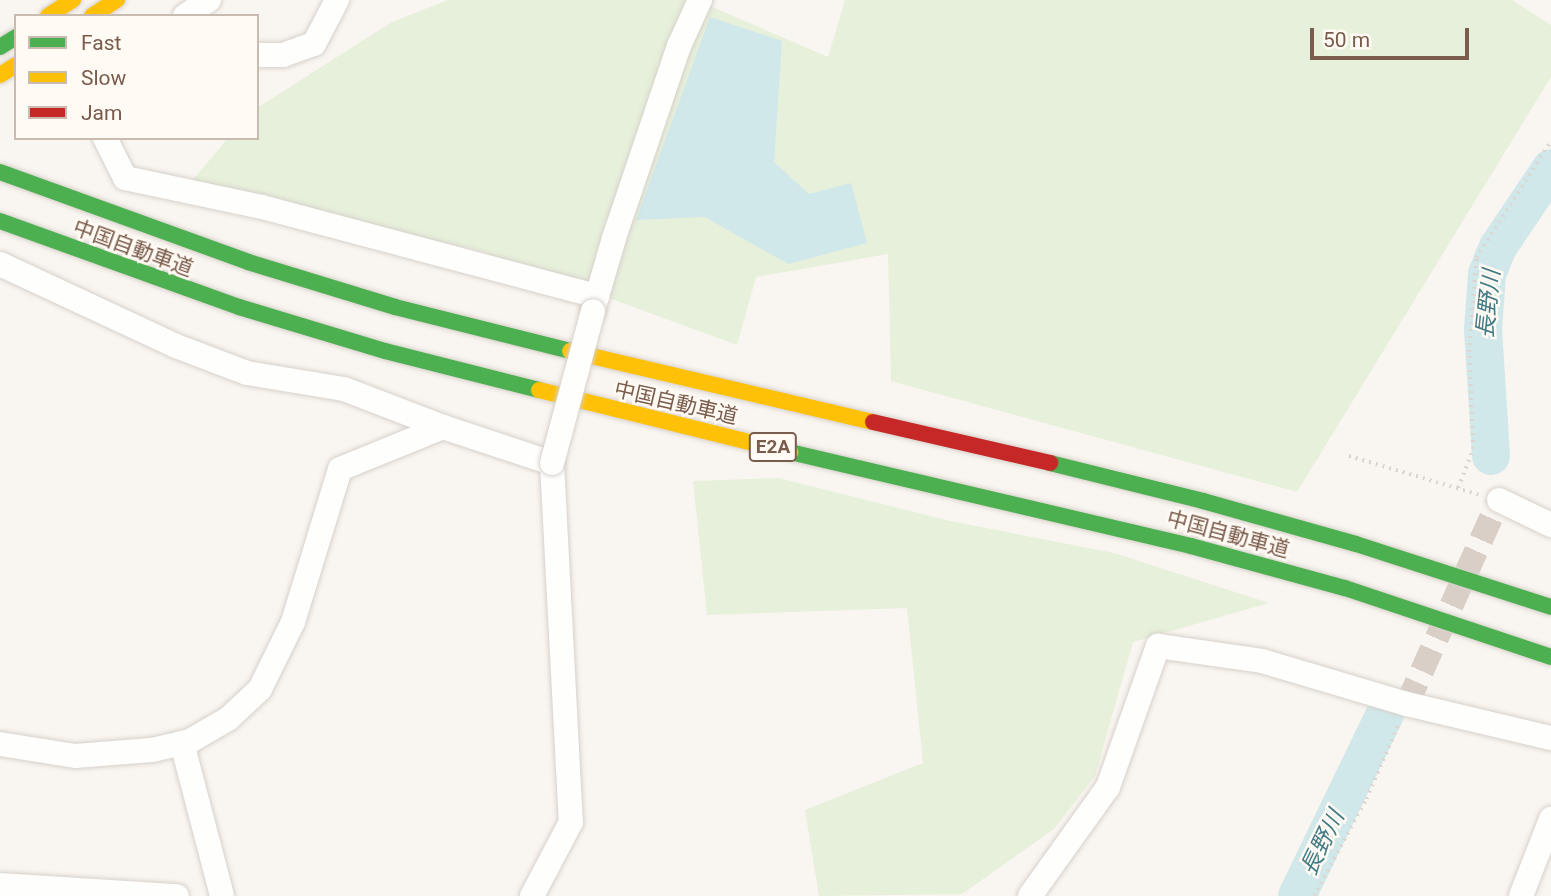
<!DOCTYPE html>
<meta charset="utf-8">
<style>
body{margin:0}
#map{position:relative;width:1551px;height:896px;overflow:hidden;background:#f9f5f0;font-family:Roboto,"Noto Sans JP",sans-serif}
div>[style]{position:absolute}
.green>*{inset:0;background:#e7f0db}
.water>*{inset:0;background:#d0e8ea}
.river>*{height:38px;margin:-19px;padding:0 19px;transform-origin:19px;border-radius:19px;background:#d0e8ea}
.street-tunnel>*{height:24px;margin-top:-12px;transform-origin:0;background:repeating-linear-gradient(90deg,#d9cfc7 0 24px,transparent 0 36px)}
.path>*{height:3.5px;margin-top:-1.75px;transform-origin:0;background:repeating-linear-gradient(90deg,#dcd5d0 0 2px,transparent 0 7px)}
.roads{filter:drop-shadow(0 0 2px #d7d1cb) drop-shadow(0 0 2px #d7d1cb)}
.street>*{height:24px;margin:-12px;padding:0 12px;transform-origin:12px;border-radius:12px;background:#fefefd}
.fast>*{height:16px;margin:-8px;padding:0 8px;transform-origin:8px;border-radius:8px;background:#4caf50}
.slow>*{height:16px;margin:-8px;padding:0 8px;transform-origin:8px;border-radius:8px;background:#ffc107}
.jam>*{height:16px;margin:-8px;padding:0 8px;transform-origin:8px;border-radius:8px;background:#c62828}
.bridges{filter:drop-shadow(0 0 2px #d7d1cb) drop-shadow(0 0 2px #d7d1cb)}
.street-bridge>*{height:24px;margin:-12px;padding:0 12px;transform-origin:12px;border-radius:12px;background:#fefefd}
span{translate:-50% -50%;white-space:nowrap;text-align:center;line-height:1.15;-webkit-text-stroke:5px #fffaf3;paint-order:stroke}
.shield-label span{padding:2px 5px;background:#fffaf3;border:2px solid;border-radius:5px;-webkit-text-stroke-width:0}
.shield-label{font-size:19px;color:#7a5c4d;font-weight:700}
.street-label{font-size:21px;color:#7a5c4d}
.water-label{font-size:23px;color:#437c86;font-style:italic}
.legend{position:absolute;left:14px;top:14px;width:245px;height:126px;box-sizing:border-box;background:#fffaf3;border:2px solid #cabbb1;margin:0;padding:9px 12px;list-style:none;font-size:21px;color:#7a5c4d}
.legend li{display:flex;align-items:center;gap:14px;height:35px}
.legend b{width:35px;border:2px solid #cabbb1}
.scale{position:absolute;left:1310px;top:28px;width:159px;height:32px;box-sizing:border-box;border:4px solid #7a5c4d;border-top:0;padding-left:9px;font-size:21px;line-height:24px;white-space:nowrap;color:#7a5c4d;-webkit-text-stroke:5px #fffaf3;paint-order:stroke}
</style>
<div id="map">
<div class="green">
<i style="clip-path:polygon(448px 0,696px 0,828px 57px,845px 0,1512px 0,1551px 25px,1551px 77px,1297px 492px,891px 381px,888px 254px,756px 277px,737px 345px,478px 250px,187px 187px,228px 138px,257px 138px,257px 108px,392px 22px)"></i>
<i style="clip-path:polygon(778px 478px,950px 521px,1114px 553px,1269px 603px,1133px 642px,1095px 776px,1054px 829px,962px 894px,819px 896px,805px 810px,923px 763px,907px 608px,707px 615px,693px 481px)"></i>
</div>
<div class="water">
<i style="clip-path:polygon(710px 17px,782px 41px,774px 162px,809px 194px,851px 183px,867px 243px,788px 264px,705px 217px,636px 220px)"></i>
</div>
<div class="river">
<i style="left:1491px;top:456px;width:127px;rotate:-93.6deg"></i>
<i style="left:1483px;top:329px;width:55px;rotate:-85.8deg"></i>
<i style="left:1487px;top:274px;width:29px;rotate:-68deg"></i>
<i style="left:1498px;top:247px;width:95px;rotate:-56.1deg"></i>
<i style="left:1297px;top:896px;width:202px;rotate:-64.2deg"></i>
</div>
<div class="street-tunnel">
<i style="left:1407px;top:704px;width:224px;rotate:-65.7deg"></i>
</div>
<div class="path">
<i style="left:1349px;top:456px;width:137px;rotate:16.6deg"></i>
<i style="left:1458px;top:488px;width:42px;rotate:-69deg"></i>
<i style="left:1473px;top:449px;width:97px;rotate:-92.4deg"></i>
<i style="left:1469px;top:352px;width:94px;rotate:-85.7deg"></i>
<i style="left:1476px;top:258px;width:139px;rotate:-57.3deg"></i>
<i style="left:1314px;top:896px;width:110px;rotate:-61.8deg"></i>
<i style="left:1366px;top:799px;width:81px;rotate:-66.6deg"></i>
</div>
<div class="roads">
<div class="street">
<i style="left:185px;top:16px;width:29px;rotate:-34deg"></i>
<i style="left:257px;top:55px;width:26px"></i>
<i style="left:283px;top:55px;width:33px;rotate:-20deg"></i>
<i style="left:314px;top:44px;width:50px;rotate:-62.4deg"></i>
<i style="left:105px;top:138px;width:45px;rotate:63.4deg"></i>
<i style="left:125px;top:178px;width:140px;rotate:12deg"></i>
<i style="left:262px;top:207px;width:347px;rotate:14.9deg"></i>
<i style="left:0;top:264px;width:194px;rotate:25deg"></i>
<i style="left:176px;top:346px;width:76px;rotate:20.8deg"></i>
<i style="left:247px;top:373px;width:98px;rotate:9.4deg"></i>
<i style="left:344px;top:389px;width:106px;rotate:21deg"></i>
<i style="left:593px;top:310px;width:75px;rotate:-73.7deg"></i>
<i style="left:614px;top:238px;width:203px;rotate:-71.3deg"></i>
<i style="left:679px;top:46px;width:51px;rotate:-65.5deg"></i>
<i style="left:1499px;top:500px;width:58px;rotate:25.7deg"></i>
<i style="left:182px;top:743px;width:158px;rotate:75.3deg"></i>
<i style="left:0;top:744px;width:76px;rotate:9.1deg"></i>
<i style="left:75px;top:756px;width:77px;rotate:-4.5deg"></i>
<i style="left:152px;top:750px;width:39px;rotate:-13deg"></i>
<i style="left:190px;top:741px;width:44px;rotate:-30.1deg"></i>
<i style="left:228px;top:719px;width:44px;rotate:-43.2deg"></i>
<i style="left:260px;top:689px;width:75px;rotate:-63.8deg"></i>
<i style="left:293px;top:622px;width:160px;rotate:-72.9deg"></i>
<i style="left:340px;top:469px;width:111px;rotate:-22.2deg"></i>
<i style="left:443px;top:427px;width:115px;rotate:18.3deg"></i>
<i style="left:552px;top:463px;width:360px;rotate:87deg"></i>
<i style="left:571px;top:822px;width:84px;rotate:117.8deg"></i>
<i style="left:0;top:885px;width:177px;rotate:3.6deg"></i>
<i style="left:1030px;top:896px;width:134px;rotate:-54.4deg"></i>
<i style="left:1108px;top:787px;width:150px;rotate:-70.5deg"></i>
<i style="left:1158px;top:646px;width:105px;rotate:8.2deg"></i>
<i style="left:1262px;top:661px;width:151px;rotate:16.5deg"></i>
<i style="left:1407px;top:704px;width:148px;rotate:13.3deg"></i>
<i style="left:1521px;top:896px;width:83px;rotate:-68.7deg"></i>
</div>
<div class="fast">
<i style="left:0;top:47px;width:19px;rotate:-32deg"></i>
<i style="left:0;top:172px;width:264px;rotate:19.9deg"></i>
<i style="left:248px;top:262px;width:154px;rotate:17deg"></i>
<i style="left:395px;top:307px;width:180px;rotate:14.1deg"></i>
<i style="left:0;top:221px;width:254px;rotate:19.8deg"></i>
<i style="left:239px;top:307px;width:152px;rotate:16.8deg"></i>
<i style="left:385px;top:351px;width:159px;rotate:14.2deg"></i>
<i style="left:790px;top:452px;width:412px;rotate:13.2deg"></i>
<i style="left:1191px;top:546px;width:160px;rotate:15.3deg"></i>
<i style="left:1345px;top:588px;width:217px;rotate:18.5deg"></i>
<i style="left:1050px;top:463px;width:158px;rotate:13.9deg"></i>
<i style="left:1203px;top:501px;width:159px;rotate:15.7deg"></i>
<i style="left:1356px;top:544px;width:205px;rotate:17.9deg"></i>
</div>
<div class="slow">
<i style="left:48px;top:16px;width:30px;rotate:-33deg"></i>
<i style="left:92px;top:16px;width:30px;rotate:-33deg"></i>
<i style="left:0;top:75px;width:19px;rotate:-32deg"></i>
<i style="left:570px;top:351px;width:311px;rotate:13.2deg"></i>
<i style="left:539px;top:390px;width:259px;rotate:13.9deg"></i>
</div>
<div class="jam">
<i style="left:873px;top:422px;width:182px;rotate:13deg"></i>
</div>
</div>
<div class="bridges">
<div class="street-bridge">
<i style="left:552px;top:463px;width:157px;rotate:-74.9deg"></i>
</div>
</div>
<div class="shield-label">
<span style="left:773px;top:447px">E2A</span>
</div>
<div class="street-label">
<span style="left:133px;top:248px;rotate:20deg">中国自動車道</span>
<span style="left:676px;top:403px;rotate:13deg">中国自動車道</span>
<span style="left:1228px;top:534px;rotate:15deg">中国自動車道</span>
</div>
<div class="water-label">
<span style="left:1489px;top:304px;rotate:-84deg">長野川</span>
<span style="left:1323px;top:843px;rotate:-64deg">長野川</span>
</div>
<ul class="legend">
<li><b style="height:9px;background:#4caf50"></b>Fast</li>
<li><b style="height:9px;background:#ffc107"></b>Slow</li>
<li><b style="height:9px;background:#c62828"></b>Jam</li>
</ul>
<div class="scale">50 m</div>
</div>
